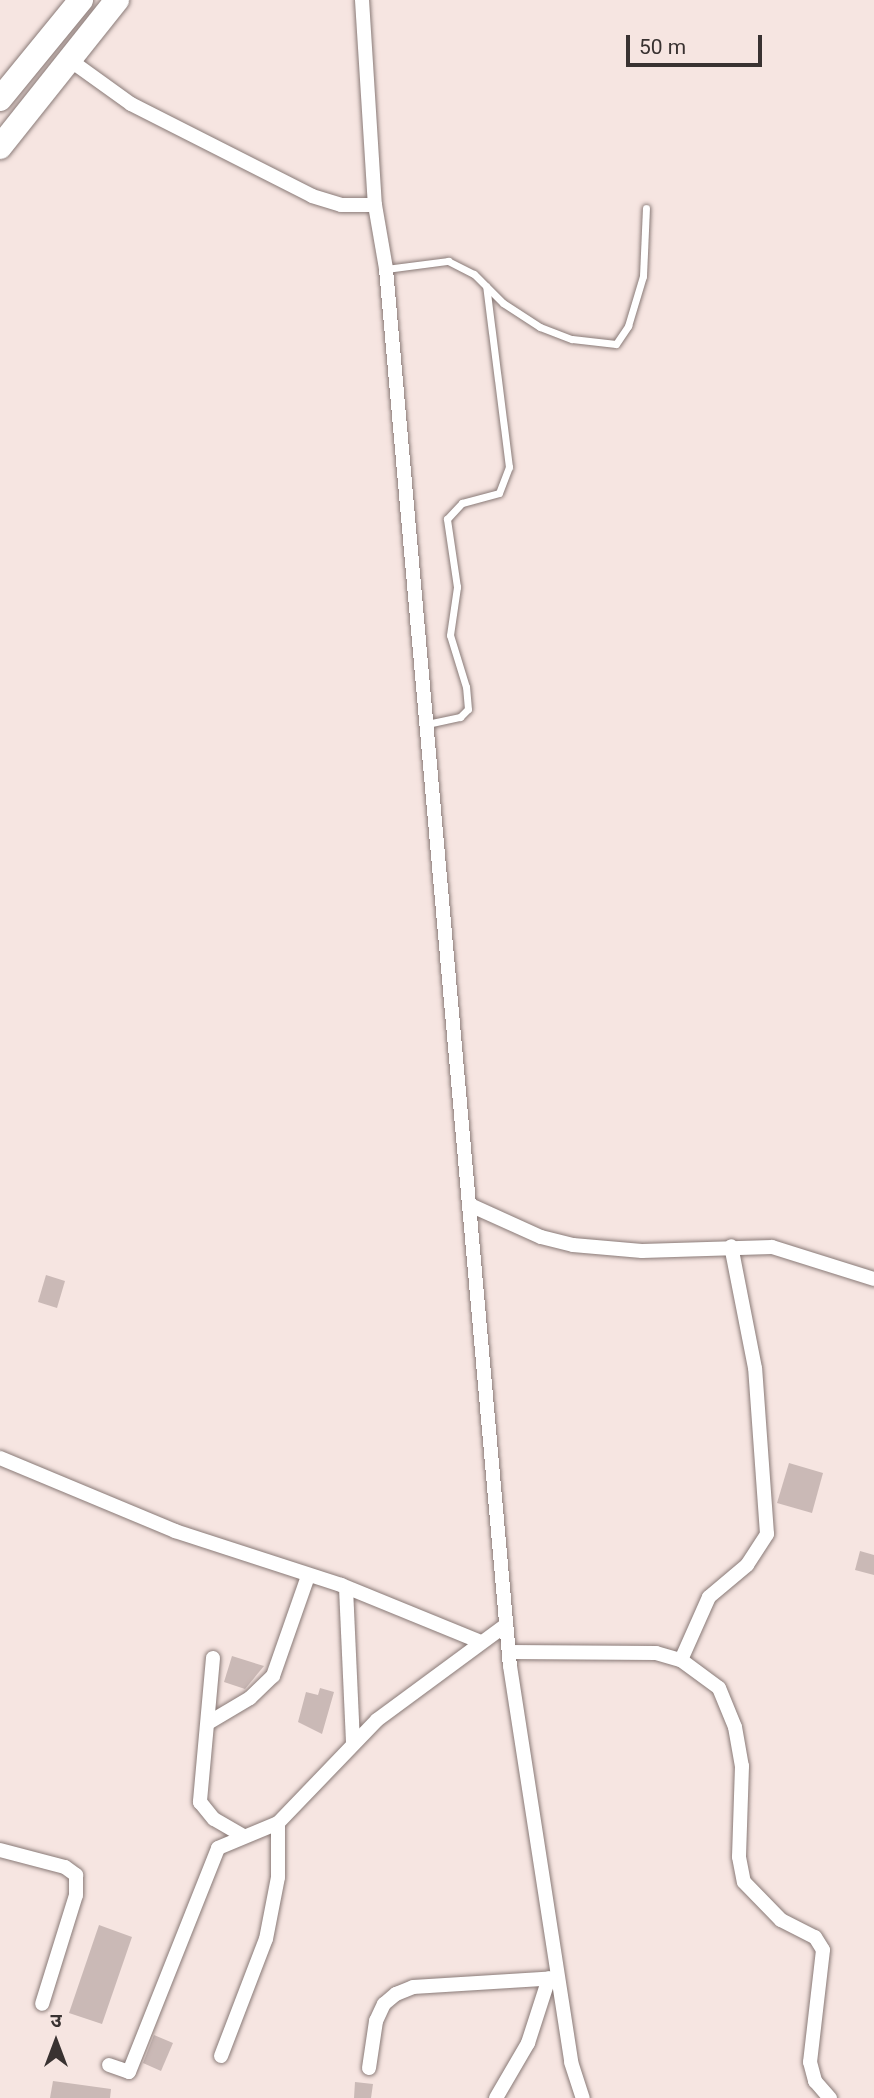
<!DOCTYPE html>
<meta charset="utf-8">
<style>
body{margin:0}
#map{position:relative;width:874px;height:2098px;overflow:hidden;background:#f6e5e1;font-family:Roboto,"Noto Sans Devanagari",sans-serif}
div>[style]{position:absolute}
.building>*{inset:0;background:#cab9b6}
.roads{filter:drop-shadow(0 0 2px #897a77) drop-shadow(0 0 2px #897a77)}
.service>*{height:7px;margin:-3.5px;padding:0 3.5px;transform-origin:3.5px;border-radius:3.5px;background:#fff}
.minor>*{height:14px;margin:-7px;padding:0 7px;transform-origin:7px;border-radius:7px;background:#fff}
.trunk>*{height:24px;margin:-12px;padding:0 12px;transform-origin:12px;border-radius:12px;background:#fff}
span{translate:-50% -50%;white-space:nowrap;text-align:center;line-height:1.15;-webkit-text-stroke:6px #f6e5e1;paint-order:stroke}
.north{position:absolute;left:21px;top:2007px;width:70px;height:70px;-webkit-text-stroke:5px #f6e5e1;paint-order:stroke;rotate:0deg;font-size:19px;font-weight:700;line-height:28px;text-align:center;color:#393231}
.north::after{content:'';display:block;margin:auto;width:24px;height:32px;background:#393231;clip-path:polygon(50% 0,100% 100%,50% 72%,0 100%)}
.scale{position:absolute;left:626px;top:35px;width:136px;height:32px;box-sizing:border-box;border:4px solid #393231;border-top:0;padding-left:9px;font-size:21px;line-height:24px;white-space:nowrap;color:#393231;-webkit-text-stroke:5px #f6e5e1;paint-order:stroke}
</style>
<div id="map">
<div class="building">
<i style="clip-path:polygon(46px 1275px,65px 1281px,57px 1308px,38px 1302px)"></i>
<i style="clip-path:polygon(789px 1463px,823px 1473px,812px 1513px,777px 1503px)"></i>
<i style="clip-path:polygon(860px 1551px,874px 1555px,874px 1575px,855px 1570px)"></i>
<i style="clip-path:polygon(232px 1656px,264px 1666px,245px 1689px,224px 1682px)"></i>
<i style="clip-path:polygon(320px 1688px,334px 1692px,322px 1734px,298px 1722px,306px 1692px,318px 1695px)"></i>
<i style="clip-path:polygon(99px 1925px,132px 1937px,102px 2024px,69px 2013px)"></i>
<i style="clip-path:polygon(154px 2035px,173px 2043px,161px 2071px,143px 2063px)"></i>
<i style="clip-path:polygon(53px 2081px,111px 2089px,110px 2098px,50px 2098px)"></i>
<i style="clip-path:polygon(355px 2082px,373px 2084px,371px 2098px,354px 2098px)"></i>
</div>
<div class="roads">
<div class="service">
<i style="left:386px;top:269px;width:63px;rotate:-7.4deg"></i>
<i style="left:448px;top:261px;width:29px;rotate:27deg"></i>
<i style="left:474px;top:274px;width:41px;rotate:45deg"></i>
<i style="left:503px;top:303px;width:44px;rotate:33deg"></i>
<i style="left:540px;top:327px;width:34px;rotate:21deg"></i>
<i style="left:572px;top:339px;width:44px;rotate:6.5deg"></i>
<i style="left:616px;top:344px;width:22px;rotate:-56deg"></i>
<i style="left:628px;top:326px;width:52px;rotate:-73.3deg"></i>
<i style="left:643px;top:276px;width:68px;rotate:-87.5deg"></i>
<i style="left:427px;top:724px;width:34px;rotate:-12deg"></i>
<i style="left:460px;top:717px;width:11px;rotate:-45deg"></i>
<i style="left:468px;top:709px;width:22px;rotate:-95deg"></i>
<i style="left:466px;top:687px;width:54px;rotate:-107.1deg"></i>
<i style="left:450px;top:635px;width:49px;rotate:-81.7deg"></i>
<i style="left:457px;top:587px;width:69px;rotate:-98.4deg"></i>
<i style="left:447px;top:519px;width:22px;rotate:-47deg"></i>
<i style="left:462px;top:503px;width:38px;rotate:-15deg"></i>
<i style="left:499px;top:493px;width:28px;rotate:-69deg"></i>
<i style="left:509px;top:467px;width:182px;rotate:-97.2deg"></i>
</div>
<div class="minor">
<i style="left:362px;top:0;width:205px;rotate:86.4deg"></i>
<i style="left:375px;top:205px;width:65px;rotate:80.2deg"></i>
<i style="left:386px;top:269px;width:1402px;rotate:84.93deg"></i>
<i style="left:510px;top:1666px;width:401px;rotate:81.2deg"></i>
<i style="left:571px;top:2062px;width:38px;rotate:72deg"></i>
<i style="left:67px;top:58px;width:79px;rotate:35.7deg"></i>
<i style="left:131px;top:104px;width:203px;rotate:26.9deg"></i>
<i style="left:312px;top:196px;width:30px;rotate:17deg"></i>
<i style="left:341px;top:205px;width:34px"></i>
<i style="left:470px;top:1205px;width:78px;rotate:24.3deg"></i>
<i style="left:541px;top:1237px;width:33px;rotate:14deg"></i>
<i style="left:573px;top:1245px;width:69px;rotate:5deg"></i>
<i style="left:642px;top:1251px;width:130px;rotate:-1.8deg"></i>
<i style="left:772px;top:1247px;width:107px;rotate:17.4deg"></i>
<i style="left:0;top:1458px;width:190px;rotate:22.6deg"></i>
<i style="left:175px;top:1531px;width:175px;rotate:18deg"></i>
<i style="left:341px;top:1585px;width:148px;rotate:22.2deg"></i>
<i style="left:346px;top:1588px;width:155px;rotate:87.4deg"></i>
<i style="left:509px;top:1652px;width:147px;rotate:0.4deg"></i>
<i style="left:656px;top:1653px;width:26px;rotate:16deg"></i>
<i style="left:681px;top:1660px;width:47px;rotate:36.4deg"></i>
<i style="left:719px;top:1688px;width:42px;rotate:67.7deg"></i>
<i style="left:735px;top:1727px;width:40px;rotate:80deg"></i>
<i style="left:742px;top:1766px;width:91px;rotate:91.9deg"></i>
<i style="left:739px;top:1857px;width:25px;rotate:79deg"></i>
<i style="left:744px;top:1882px;width:53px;rotate:45.8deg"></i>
<i style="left:781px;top:1920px;width:38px;rotate:27deg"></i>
<i style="left:815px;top:1937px;width:15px;rotate:58deg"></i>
<i style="left:823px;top:1950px;width:113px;rotate:96.6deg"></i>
<i style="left:810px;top:2062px;width:20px;rotate:75deg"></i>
<i style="left:815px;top:2081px;width:23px;rotate:49deg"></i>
<i style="left:213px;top:1658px;width:145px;rotate:95.2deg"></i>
<i style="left:200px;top:1802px;width:22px;rotate:51deg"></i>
<i style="left:214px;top:1819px;width:34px;rotate:30deg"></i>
<i style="left:681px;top:1660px;width:69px;rotate:-66deg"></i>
<i style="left:709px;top:1597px;width:50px;rotate:-40.1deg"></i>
<i style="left:747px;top:1565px;width:37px;rotate:-57deg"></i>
<i style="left:767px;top:1534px;width:166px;rotate:-94.1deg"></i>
<i style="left:755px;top:1368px;width:124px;rotate:-101.1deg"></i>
<i style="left:208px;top:1723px;width:49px;rotate:-30.8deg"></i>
<i style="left:250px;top:1698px;width:32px;rotate:-44deg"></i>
<i style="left:273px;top:1676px;width:106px;rotate:-70.7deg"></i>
<i style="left:0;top:1850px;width:67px;rotate:14.7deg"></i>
<i style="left:65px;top:1867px;width:14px;rotate:36deg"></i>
<i style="left:76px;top:1875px;width:20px;rotate:90deg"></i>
<i style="left:76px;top:1895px;width:114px;rotate:107.3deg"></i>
<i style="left:221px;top:2056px;width:125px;rotate:-69deg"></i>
<i style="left:266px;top:1939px;width:63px;rotate:-79deg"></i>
<i style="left:278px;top:1877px;width:54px;rotate:-90deg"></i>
<i style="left:109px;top:2065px;width:21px;rotate:19deg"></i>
<i style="left:129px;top:2072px;width:241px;rotate:-68.3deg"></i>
<i style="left:218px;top:1848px;width:65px;rotate:-22.6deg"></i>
<i style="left:278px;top:1823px;width:143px;rotate:-46.1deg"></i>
<i style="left:377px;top:1720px;width:160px;rotate:-36.4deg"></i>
<i style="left:369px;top:2068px;width:48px;rotate:-81.5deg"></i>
<i style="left:376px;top:2021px;width:19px;rotate:-65deg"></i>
<i style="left:384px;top:2004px;width:16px;rotate:-40deg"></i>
<i style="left:396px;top:1994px;width:18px;rotate:-22deg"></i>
<i style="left:413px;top:1987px;width:145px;rotate:-3.6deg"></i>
<i style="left:496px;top:2098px;width:64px;rotate:-59.8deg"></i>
<i style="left:528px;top:2043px;width:68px;rotate:-72.1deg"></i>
</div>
<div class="trunk">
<i style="left:0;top:99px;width:128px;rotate:-50.7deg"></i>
<i style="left:0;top:147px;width:188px;rotate:-51.5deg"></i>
</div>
</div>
<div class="north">उ</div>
<div class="scale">50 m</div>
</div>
